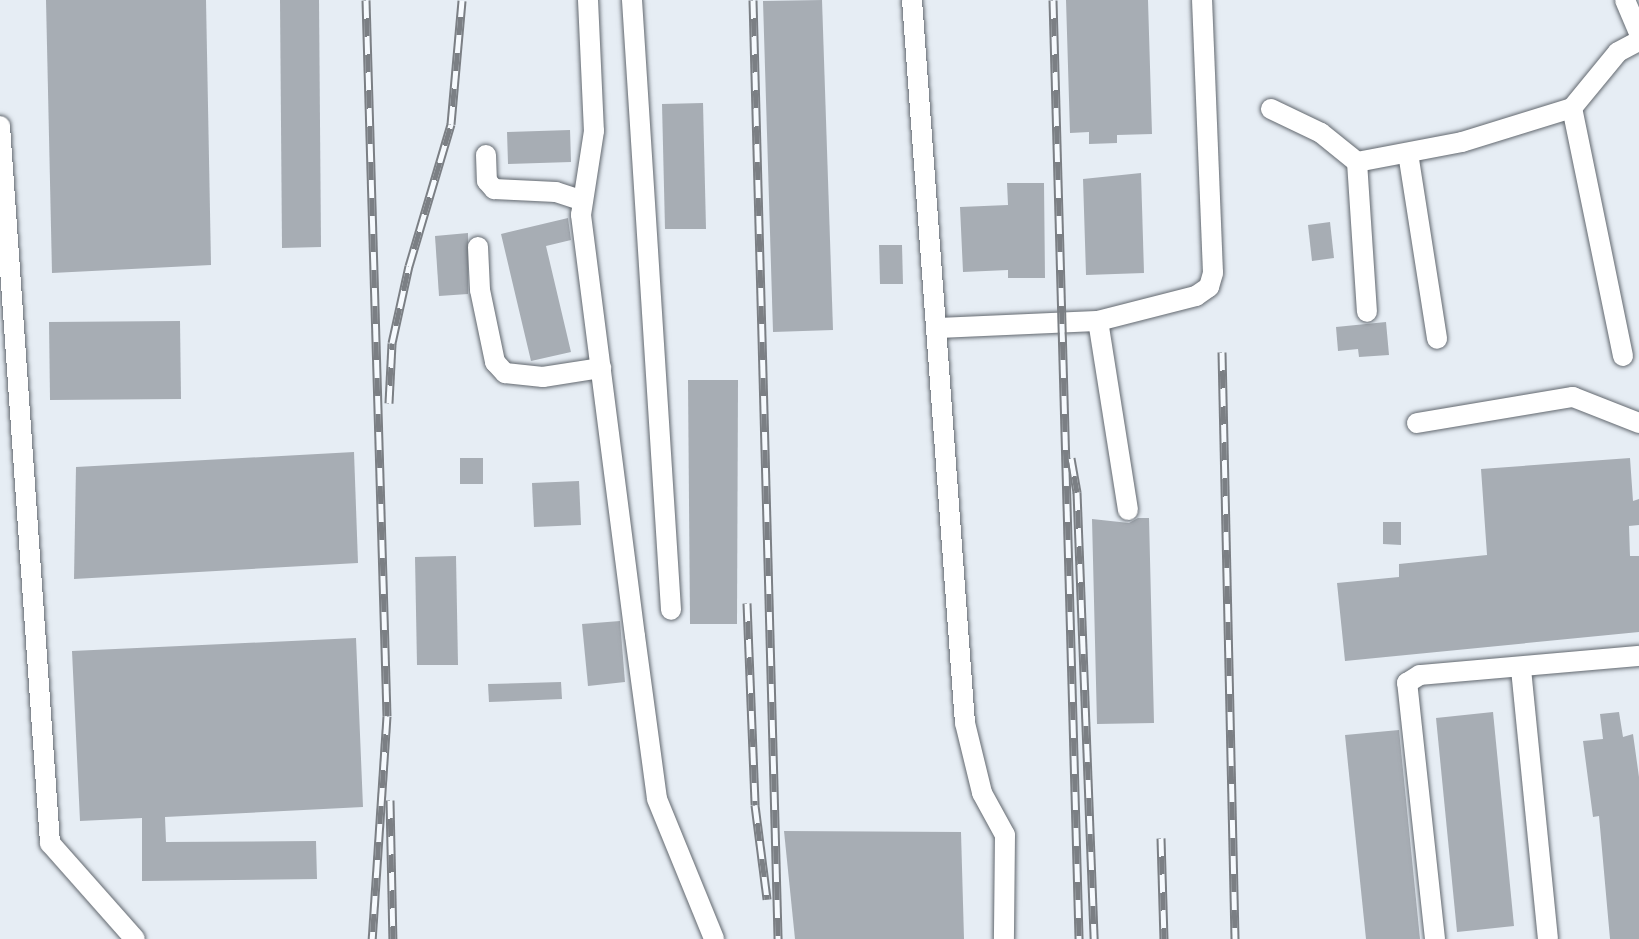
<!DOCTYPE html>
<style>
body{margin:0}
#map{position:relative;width:1639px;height:939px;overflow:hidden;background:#e6edf4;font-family:Overpass,sans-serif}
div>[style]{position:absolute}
.building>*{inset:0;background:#a7adb4}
.roads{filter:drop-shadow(0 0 2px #62686f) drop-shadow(0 0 2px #62686f)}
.minor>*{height:20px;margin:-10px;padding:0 10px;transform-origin:10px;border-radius:10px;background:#fff}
.rail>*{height:9px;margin-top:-4.5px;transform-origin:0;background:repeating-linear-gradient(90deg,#f6fafe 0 18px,#7b7f84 0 36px);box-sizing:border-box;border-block:2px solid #7b7f84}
span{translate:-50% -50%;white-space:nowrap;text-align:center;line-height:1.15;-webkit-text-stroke:8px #f6fafe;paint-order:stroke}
</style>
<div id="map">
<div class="building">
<i style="clip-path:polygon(46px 0,206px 0,211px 265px,52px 273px)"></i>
<i style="clip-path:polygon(280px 0,319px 0,321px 247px,282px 248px)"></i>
<i style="clip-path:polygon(822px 0,833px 330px,773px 332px,763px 1px)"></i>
<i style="clip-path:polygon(1066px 0,1148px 0,1152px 134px,1117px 135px,1117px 143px,1089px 144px,1089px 132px,1070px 133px)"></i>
<i style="clip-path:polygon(703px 103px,706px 229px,665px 229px,662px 104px)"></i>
<i style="clip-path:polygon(570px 130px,571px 162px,508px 164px,507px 132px)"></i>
<i style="clip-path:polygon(1141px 173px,1144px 273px,1086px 275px,1083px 179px)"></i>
<i style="clip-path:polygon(1007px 183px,1044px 183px,1045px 278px,1008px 278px,1008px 270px,963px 272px,960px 207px,1008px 205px)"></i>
<i style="clip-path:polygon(568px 218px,571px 240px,546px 246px,571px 352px,531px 361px,501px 234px)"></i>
<i style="clip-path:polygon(1330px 222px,1334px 258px,1312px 261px,1308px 225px)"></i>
<i style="clip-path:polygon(468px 233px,468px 294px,439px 296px,435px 236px)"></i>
<i style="clip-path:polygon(879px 245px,902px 245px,903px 284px,880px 284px)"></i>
<i style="clip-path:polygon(180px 321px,181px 399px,50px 400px,49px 322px)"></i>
<i style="clip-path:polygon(1386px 322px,1389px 355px,1359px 357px,1358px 349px,1338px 351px,1336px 327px)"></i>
<i style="clip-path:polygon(688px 380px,738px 380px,737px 624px,690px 624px)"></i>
<i style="clip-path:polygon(354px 452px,358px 563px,74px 579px,76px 467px)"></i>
<i style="clip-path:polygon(460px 458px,483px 458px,483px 484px,460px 484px)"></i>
<i style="clip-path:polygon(1630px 458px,1633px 501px,1639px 499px,1639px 525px,1629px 526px,1630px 556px,1639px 556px,1639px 632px,1345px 661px,1337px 583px,1399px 577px,1399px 564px,1487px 555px,1481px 469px)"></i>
<i style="clip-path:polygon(579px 481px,581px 525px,534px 527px,532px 483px)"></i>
<i style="clip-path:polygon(1138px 518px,1149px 518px,1154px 723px,1097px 724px,1092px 519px,1129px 523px)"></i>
<i style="clip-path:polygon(1383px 522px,1401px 522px,1401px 545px,1383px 544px)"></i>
<i style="clip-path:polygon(456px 556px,458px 665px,417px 665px,415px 557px)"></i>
<i style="clip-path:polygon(620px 621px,625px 682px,588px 686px,582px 624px)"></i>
<i style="clip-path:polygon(356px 638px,363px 807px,165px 817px,166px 842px,316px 841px,317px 879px,142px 881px,142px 818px,80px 821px,72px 651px)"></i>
<i style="clip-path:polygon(561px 682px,562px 699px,489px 702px,488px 684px)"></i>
<i style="clip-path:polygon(1493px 712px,1514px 926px,1457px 932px,1436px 718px)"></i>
<i style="clip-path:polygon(1619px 712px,1623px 737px,1633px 734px,1639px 777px,1639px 939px,1610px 939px,1599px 816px,1593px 817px,1583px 741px,1603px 739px,1600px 714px)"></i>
<i style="clip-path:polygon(1399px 730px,1420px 939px,1366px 939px,1345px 735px)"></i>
<i style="clip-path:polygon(784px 831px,961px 832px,964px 939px,795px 939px)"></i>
</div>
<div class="roads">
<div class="minor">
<i style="left:588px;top:0;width:131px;rotate:87.4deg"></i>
<i style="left:594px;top:131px;width:85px;rotate:98.8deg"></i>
<i style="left:581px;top:215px;width:424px;rotate:82.7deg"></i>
<i style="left:635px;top:636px;width:164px;rotate:82.3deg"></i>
<i style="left:657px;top:799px;width:151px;rotate:67.8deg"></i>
<i style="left:632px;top:0;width:611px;rotate:86.34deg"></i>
<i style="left:912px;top:0;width:725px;rotate:85.81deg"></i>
<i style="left:965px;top:723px;width:72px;rotate:76.3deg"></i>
<i style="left:982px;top:793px;width:48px;rotate:61.3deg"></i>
<i style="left:1005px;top:835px;width:104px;rotate:90.6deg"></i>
<i style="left:1625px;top:0;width:36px;rotate:67deg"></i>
<i style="left:1271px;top:109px;width:55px;rotate:25.6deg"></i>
<i style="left:1321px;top:133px;width:46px;rotate:38.9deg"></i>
<i style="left:1357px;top:162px;width:107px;rotate:-10.8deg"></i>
<i style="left:1462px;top:142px;width:115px;rotate:-17.2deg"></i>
<i style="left:0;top:126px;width:719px;rotate:86.01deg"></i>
<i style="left:50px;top:843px;width:128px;rotate:48.5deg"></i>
<i style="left:1408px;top:153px;width:188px;rotate:81.1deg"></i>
<i style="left:486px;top:155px;width:26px;rotate:88deg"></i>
<i style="left:487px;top:181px;width:11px;rotate:49deg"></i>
<i style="left:494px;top:189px;width:62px;rotate:2.8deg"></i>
<i style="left:556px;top:192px;width:28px;rotate:18deg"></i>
<i style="left:1357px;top:162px;width:150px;rotate:86.2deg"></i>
<i style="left:478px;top:247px;width:43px;rotate:87.3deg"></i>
<i style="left:480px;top:290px;width:74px;rotate:78.2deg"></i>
<i style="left:495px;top:362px;width:15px;rotate:48deg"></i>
<i style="left:505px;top:373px;width:38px;rotate:6deg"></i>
<i style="left:543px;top:377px;width:59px;rotate:-8.8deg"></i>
<i style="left:937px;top:328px;width:161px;rotate:-2.5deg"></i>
<i style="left:1623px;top:356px;width:253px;rotate:-101.6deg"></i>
<i style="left:1572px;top:108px;width:72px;rotate:-50.6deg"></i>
<i style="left:1618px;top:52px;width:24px;rotate:-28deg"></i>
<i style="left:1417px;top:423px;width:158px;rotate:-9.5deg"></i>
<i style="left:1573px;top:397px;width:71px;rotate:21.5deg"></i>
<i style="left:1128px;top:510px;width:191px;rotate:-99deg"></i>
<i style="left:1098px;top:321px;width:101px;rotate:-14.3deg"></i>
<i style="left:1196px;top:296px;width:16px;rotate:-35deg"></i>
<i style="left:1209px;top:287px;width:15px;rotate:-74deg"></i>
<i style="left:1213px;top:273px;width:273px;rotate:-92.3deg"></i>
<i style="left:1521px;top:669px;width:271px;rotate:84.3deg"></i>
<i style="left:1435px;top:939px;width:258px;rotate:-96.2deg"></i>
<i style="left:1407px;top:683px;width:15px;rotate:-32deg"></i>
<i style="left:1420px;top:675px;width:220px;rotate:-5deg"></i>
</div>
</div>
<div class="rail">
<i style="left:366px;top:0;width:716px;rotate:88.32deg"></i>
<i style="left:387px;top:716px;width:224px;rotate:93.8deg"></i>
<i style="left:753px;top:0;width:939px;rotate:88.47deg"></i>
<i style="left:1053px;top:0;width:939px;rotate:88.41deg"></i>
<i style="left:1222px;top:352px;width:587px;rotate:88.73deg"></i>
<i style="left:389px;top:403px;width:60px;rotate:-87.1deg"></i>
<i style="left:392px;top:343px;width:79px;rotate:-77.6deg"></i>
<i style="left:409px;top:266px;width:148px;rotate:-73.5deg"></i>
<i style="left:451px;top:124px;width:124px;rotate:-84.9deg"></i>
<i style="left:1071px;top:458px;width:35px;rotate:80deg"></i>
<i style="left:1077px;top:492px;width:447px;rotate:87.8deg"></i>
<i style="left:747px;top:603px;width:202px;rotate:87.7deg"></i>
<i style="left:755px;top:805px;width:95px;rotate:82.7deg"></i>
<i style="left:390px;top:800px;width:139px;rotate:88.8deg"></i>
<i style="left:1161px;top:838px;width:101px;rotate:88.3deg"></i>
</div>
</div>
